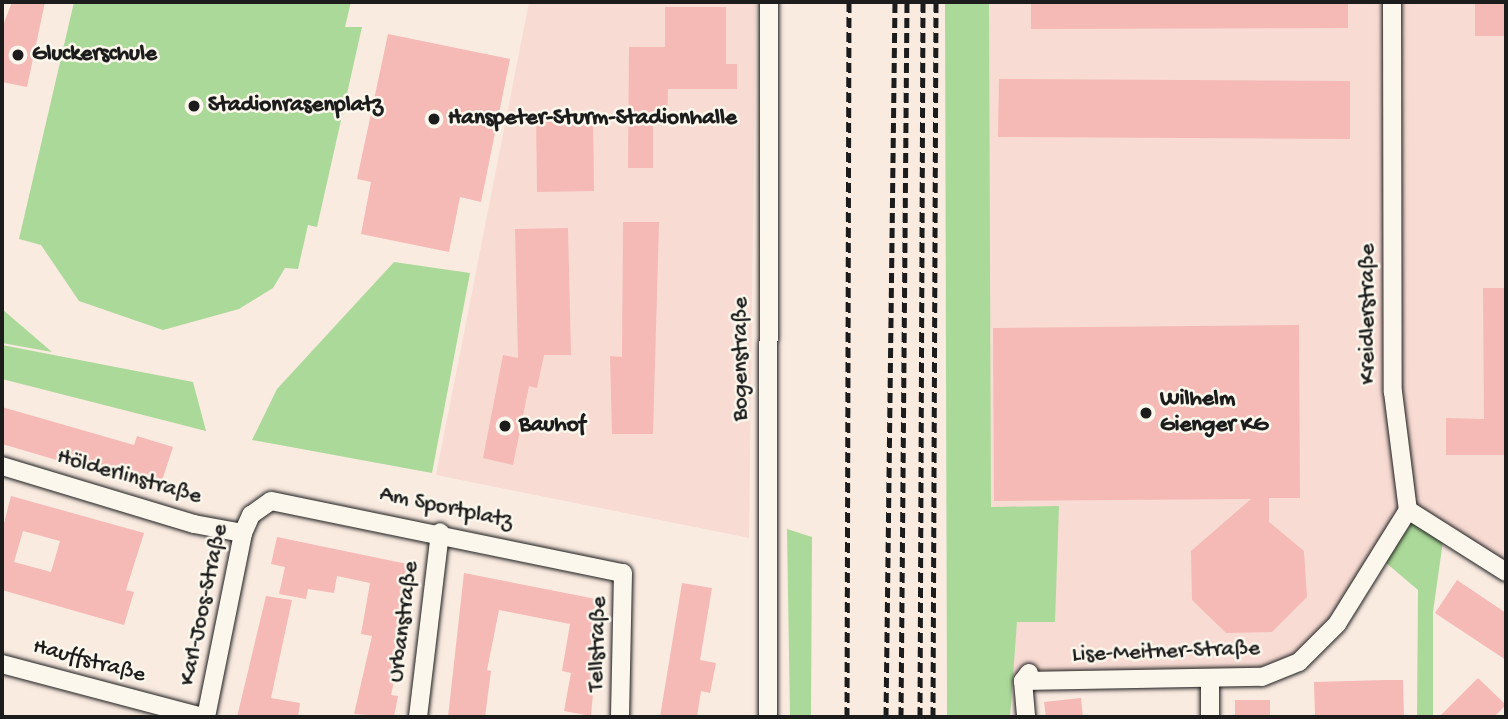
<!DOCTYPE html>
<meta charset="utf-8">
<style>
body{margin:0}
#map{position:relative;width:1508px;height:719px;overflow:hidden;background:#faebe1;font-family:"Gochi Hand",sans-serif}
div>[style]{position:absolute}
.built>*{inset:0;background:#f8dcd4}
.green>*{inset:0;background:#abd999}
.building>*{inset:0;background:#f5b9b6}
.roads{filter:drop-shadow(0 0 2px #1c1c1c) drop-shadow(0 0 2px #1c1c1c)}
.minor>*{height:18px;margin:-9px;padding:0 9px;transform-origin:9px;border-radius:9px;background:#fbf7ec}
.rail>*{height:5px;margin-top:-2.5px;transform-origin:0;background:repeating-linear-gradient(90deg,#1c1c1c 0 10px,transparent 0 15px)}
.dots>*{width:19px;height:19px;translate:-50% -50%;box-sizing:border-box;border:4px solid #fbf7ec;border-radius:50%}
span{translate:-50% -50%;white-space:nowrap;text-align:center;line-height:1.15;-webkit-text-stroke:5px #fbf7ec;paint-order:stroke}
.poi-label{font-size:23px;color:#1c1c1c;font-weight:700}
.left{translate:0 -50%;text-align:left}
.street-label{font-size:23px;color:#1c1c1c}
.frame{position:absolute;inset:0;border:4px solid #1c1c1c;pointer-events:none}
</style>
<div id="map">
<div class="built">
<i style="clip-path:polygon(529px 2px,756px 2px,749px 538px,436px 475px)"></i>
<i style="clip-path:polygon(986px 2px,1506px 2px,1506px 571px,1408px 510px,1299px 662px,1262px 677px,1023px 681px,977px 666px)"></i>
</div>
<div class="green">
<i style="clip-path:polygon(74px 2px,351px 2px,345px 27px,362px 27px,317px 227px,308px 225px,298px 269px,285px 268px,273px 288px,239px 309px,163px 330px,79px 301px,41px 245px,19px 239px)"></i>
<i style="clip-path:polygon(945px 2px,989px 2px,991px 507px,1059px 506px,1055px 622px,1017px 622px,1010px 717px,947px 717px)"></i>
<i style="clip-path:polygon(394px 262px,470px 273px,432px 473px,252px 440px,277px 389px)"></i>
<i style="clip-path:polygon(2px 309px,52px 352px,2px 343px)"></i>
<i style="clip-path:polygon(2px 345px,193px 382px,206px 431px,2px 379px)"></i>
<i style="clip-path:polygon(1412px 523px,1443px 541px,1433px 612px,1433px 717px,1417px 717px,1418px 590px,1385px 562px)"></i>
<i style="clip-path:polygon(787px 529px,812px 537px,811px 717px,790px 717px)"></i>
</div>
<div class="building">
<i style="clip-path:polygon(12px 2px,45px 2px,27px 87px,2px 82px,2px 28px)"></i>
<i style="clip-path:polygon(1031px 2px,1348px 2px,1348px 28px,1031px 29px)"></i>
<i style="clip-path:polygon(1475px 2px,1506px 2px,1506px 36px,1475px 36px)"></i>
<i style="clip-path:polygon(665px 7px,726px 7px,726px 64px,737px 64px,737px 89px,668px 89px,667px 125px,653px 125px,653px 168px,628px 168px,629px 47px,665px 47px)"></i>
<i style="clip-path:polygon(388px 34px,510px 59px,481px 202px,460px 197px,449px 252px,361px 234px,371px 182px,357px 179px)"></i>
<i style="clip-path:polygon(999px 79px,1350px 81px,1350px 139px,998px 137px)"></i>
<i style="clip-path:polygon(593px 112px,594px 191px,537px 192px,536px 113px)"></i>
<i style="clip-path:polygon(623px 222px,659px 222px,653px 434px,612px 434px,610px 356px,622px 357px)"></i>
<i style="clip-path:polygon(568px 228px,571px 355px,544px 355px,537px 388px,529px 386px,513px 465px,483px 458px,503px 355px,518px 358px,515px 229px)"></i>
<i style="clip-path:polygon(1483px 288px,1506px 288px,1506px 455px,1446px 455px,1446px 418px,1484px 419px)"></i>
<i style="clip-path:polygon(1299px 325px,1300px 498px,1269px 498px,1269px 522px,1304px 551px,1307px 597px,1272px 632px,1226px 633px,1192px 600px,1191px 551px,1251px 499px,994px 501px,993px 328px)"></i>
<i style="clip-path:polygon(2px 407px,134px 445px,137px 436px,173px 447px,159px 490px,2px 444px)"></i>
<i style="clip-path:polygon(evenodd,11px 496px,144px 533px,126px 590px,134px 592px,124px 625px,2px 590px,2px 531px,11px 496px,23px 531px,60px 541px,51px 572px,14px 562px,23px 531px)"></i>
<i style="clip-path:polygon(277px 537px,407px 564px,394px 656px,399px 657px,391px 695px,398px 696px,394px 717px,354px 714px,372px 636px,361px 634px,370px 583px,337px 576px,334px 593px,308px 589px,306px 599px,279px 594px,285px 567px,271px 564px)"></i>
<i style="clip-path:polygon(464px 573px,601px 600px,591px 716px,564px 711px,571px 673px,562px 671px,570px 624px,499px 610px,487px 670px,491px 671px,485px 717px,448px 717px)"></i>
<i style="clip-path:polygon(1457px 580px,1506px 613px,1506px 660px,1435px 613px)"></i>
<i style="clip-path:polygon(682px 583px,712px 588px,700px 660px,716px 663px,710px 693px,701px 691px,697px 717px,660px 717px)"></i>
<i style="clip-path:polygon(266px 596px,292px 600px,271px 698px,300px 703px,298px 717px,237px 717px)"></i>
<i style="clip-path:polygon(1478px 678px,1506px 705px,1494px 717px,1439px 717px)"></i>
<i style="clip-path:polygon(1386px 680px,1403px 680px,1404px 717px,1315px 717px,1314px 682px)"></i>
<i style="clip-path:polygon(1081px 698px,1083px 717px,1046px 717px,1044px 702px)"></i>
<i style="clip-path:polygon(1235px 700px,1270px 700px,1270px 717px,1235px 717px)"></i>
</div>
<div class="roads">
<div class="minor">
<i style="left:1392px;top:2px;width:390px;rotate:89.9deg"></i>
<i style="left:1393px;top:392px;width:119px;rotate:82.8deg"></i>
<i style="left:1408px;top:510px;width:116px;rotate:32.3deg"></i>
<i style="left:2px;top:466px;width:201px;rotate:16.8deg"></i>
<i style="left:194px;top:524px;width:50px;rotate:10.4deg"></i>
<i style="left:2px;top:664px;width:208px;rotate:14.8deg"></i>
<i style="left:1029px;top:673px;width:10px;rotate:127deg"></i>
<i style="left:1023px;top:681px;width:239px;rotate:-1deg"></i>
<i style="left:1262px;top:677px;width:40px;rotate:-22deg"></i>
<i style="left:1299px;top:662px;width:54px;rotate:-45deg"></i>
<i style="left:1337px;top:624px;width:134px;rotate:-58.1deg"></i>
<i style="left:1023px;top:681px;width:36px;rotate:85deg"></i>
<i style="left:206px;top:717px;width:188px;rotate:-78.6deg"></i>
<i style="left:243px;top:533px;width:20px;rotate:-66deg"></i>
<i style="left:251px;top:515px;width:24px;rotate:-35deg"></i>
<i style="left:271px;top:501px;width:359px;rotate:11.6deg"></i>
<i style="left:623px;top:573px;width:144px;rotate:91.2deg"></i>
<i style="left:418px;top:717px;width:186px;rotate:-83.2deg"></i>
<i style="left:768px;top:717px;width:715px;rotate:-89.92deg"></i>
<i style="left:1210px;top:717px;width:38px;rotate:-90deg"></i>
</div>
</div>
<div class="rail">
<i style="left:847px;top:717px;width:715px;rotate:-89.84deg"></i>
<i style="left:886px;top:717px;width:715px;rotate:-89.28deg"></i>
<i style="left:901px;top:717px;width:715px;rotate:-89.52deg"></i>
<i style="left:920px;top:717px;width:715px;rotate:-89.76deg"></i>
<i style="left:933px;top:717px;width:715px;rotate:-89.76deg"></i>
</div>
<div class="dots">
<i style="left:18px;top:55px;background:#1c1c1c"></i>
<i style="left:194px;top:106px;background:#1c1c1c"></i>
<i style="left:434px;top:119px;background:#1c1c1c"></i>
<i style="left:1146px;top:413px;background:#1c1c1c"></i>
<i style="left:505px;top:426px;background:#1c1c1c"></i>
</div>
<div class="poi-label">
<span class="left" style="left:32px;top:55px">Gluckerschule</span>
<span class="left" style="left:208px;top:106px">Stadionrasenplatz</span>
<span class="left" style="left:448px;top:119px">Hanspeter-Sturm-Stadionhalle</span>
<span class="left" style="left:1160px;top:413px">Wilhelm<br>Gienger KG</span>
<span class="left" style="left:519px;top:426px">Bauhof</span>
</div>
<div class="street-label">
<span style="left:1369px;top:314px;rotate:-90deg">Kreidlerstraße</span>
<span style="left:742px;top:359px;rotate:-90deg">Bogenstraße</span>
<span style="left:129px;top:478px;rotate:16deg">Hölderlinstraße</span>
<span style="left:446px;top:509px;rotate:12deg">Am Sportplatz</span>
<span style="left:205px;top:605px;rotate:-78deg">Karl-Joos-Straße</span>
<span style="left:405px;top:622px;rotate:-83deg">Urbanstraße</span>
<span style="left:599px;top:644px;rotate:-88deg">Tellstraße</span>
<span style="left:1166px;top:653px;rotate:-2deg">Lise-Meitner-Straße</span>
<span style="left:89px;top:662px;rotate:15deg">Hauffstraße</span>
</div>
<div class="frame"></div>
</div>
